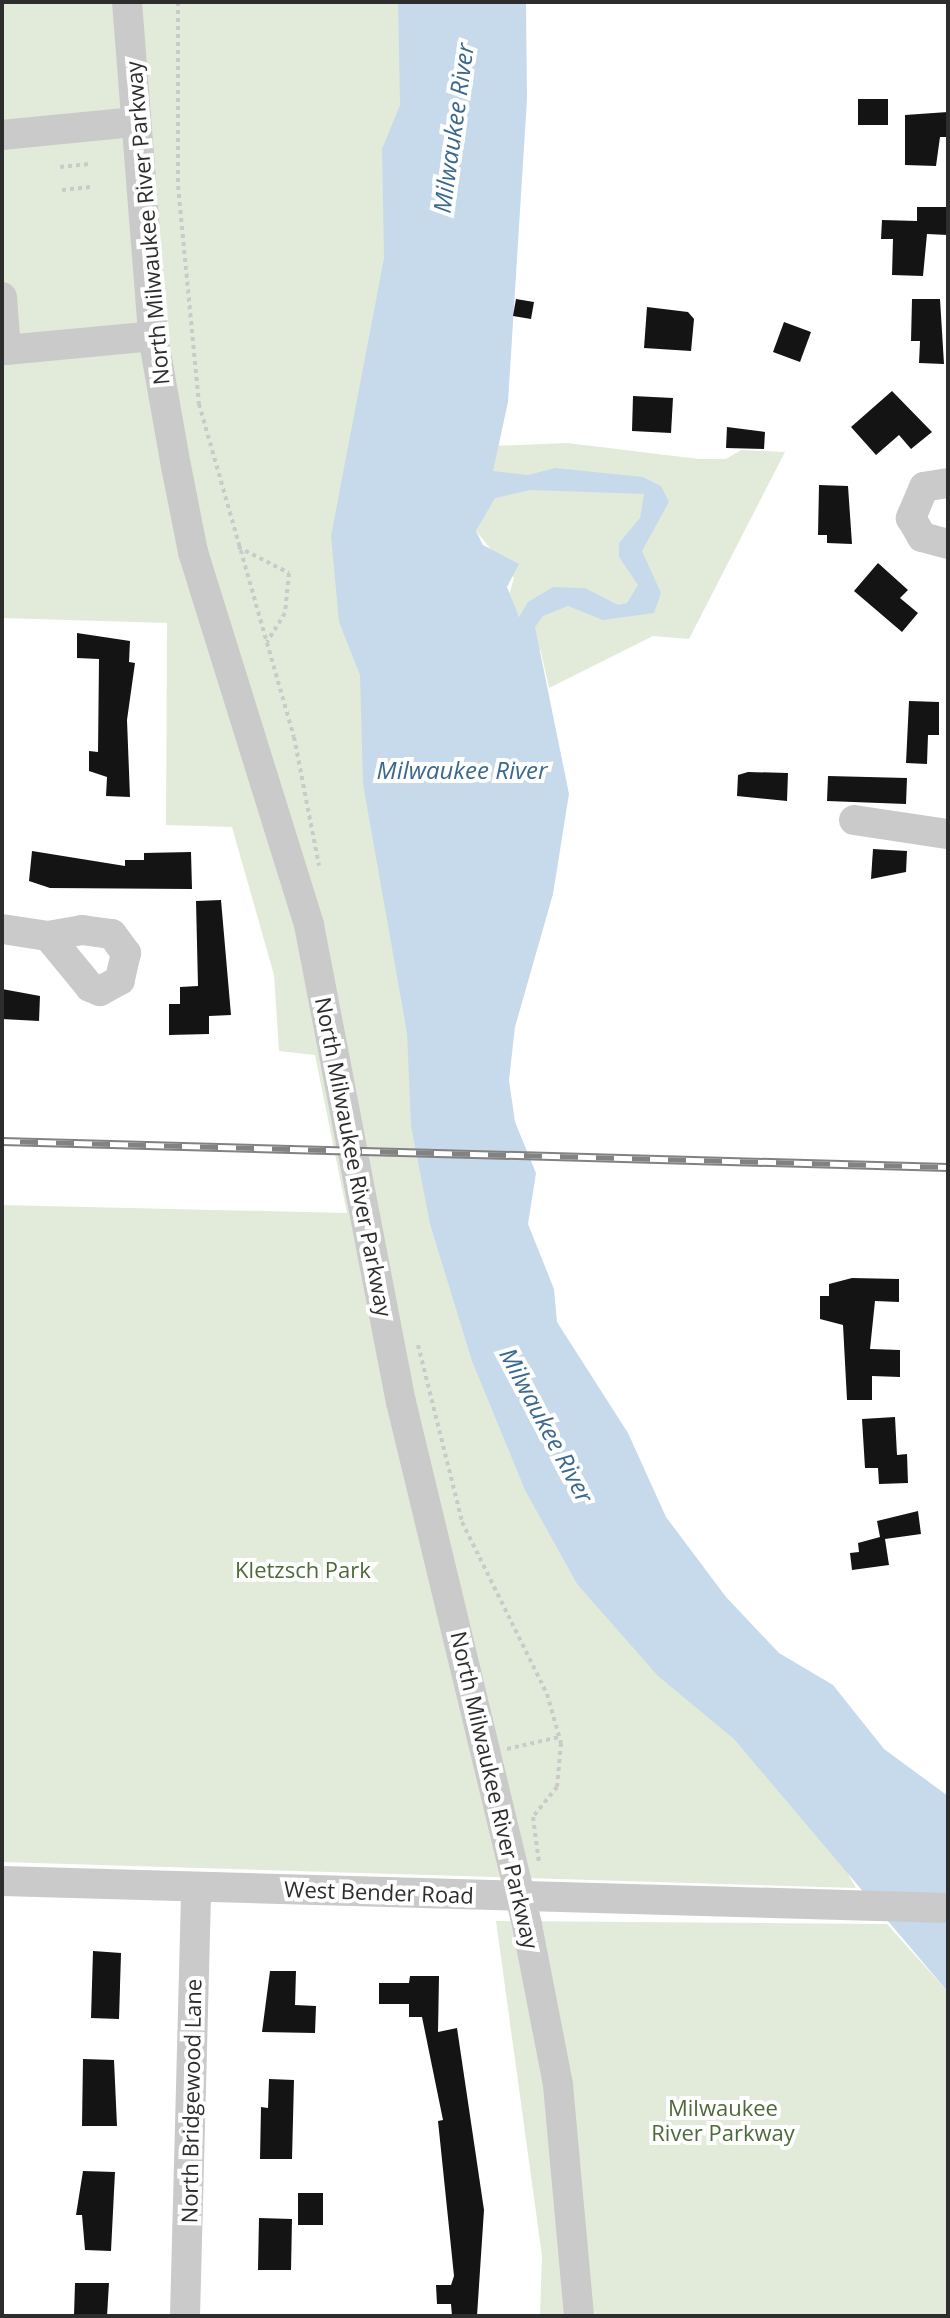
<!DOCTYPE html>
<style>
body{margin:0}
#map{position:relative;width:950px;height:2318px;overflow:hidden;background:#fff;font-family:"Open Sans",sans-serif}
div>[style]{position:absolute}
.green>*{inset:0;background:#e2ebda}
.water>*{inset:0;background:#c6daeb}
.building>*{inset:0;background:#141414}
.path>*{height:4px;margin-top:-2px;transform-origin:0;background:repeating-linear-gradient(90deg,#cacaca 0 4px,transparent 0 8px)}
.minor>*{height:30px;margin:-15px;padding:0 15px;transform-origin:15px;border-radius:15px;background:#cacaca}
.rail>*{height:9px;margin-top:-4.5px;transform-origin:0;background:repeating-linear-gradient(90deg,#fff 0 18px,#828282 0 36px);box-sizing:border-box;border-block:2px solid #828282}
span{translate:-50% -50%;white-space:nowrap;text-align:center;line-height:1.15;-webkit-text-stroke:8px #fff;paint-order:stroke}
.street-label{font-size:22px;color:#2d2d2d}
.park-label{font-size:22px;color:#4d693a}
.water-label{font-size:24px;color:#3b688f;font-style:italic}
.frame{position:absolute;inset:0;border:4px solid #2d2d2d;pointer-events:none}
</style>
<div id="map">
<div class="green">
<i style="clip-path:polygon(2px 2px,462px 2px,486px 1235px,856px 1888px,2px 1862px,2px 1205px,347px 1213px,315px 1055px,279px 1051px,274px 975px,232px 827px,166px 825px,167px 623px,2px 618px)"></i>
<i style="clip-path:polygon(567px 443px,699px 459px,726px 459px,741px 450px,785px 452px,689px 639px,653px 636px,549px 688px,541px 652px,508px 598px,514px 578px,476px 531px,492px 501px,494px 446px)"></i>
<i style="clip-path:polygon(496px 1921px,887px 1924px,948px 1992px,948px 2316px,540px 2316px,542px 2256px)"></i>
</div>
<div class="water">
<i style="clip-path:polygon(evenodd,398px 2px,526px 2px,527px 99px,508px 402px,493px 471px,528px 475px,555px 468px,643px 477px,661px 486px,669px 502px,642px 551px,661px 593px,654px 613px,603px 620px,568px 606px,543px 616px,535px 627px,569px 794px,553px 894px,515px 1027px,509px 1080px,515px 1122px,536px 1173px,528px 1224px,554px 1289px,557px 1322px,628px 1433px,666px 1517px,726px 1597px,779px 1653px,833px 1685px,884px 1749px,948px 1796px,948px 1992px,734px 1739px,658px 1676px,577px 1584px,525px 1490px,472px 1361px,430px 1224px,411px 1126px,407px 1033px,363px 784px,360px 675px,339px 622px,331px 536px,384px 258px,382px 149px,400px 105px,398px 2px,531px 490px,644px 494px,640px 518px,619px 543px,619px 557px,638px 585px,627px 603px,618px 605px,585px 588px,553px 587px,528px 602px,519px 617px,507px 587px,519px 564px,483px 545px,476px 531px,495px 498px,531px 490px)"></i>
</div>
<div class="building">
<i style="clip-path:polygon(858px 99px,888px 99px,888px 125px,858px 125px)"></i>
<i style="clip-path:polygon(948px 112px,948px 137px,940px 137px,936px 166px,905px 165px,905px 115px)"></i>
<i style="clip-path:polygon(917px 207px,948px 207px,948px 235px,927px 234px,923px 276px,892px 275px,893px 239px,881px 239px,882px 220px,917px 221px)"></i>
<i style="clip-path:polygon(516px 299px,534px 302px,531px 319px,513px 316px)"></i>
<i style="clip-path:polygon(912px 299px,940px 299px,944px 364px,919px 363px,920px 341px,911px 341px)"></i>
<i style="clip-path:polygon(647px 307px,688px 312px,694px 319px,691px 351px,644px 348px)"></i>
<i style="clip-path:polygon(784px 322px,811px 332px,800px 362px,773px 352px)"></i>
<i style="clip-path:polygon(892px 391px,932px 432px,911px 449px,899px 435px,876px 455px,851px 427px)"></i>
<i style="clip-path:polygon(633px 396px,673px 398px,671px 433px,632px 431px)"></i>
<i style="clip-path:polygon(727px 427px,765px 432px,764px 449px,726px 448px)"></i>
<i style="clip-path:polygon(819px 485px,848px 486px,852px 544px,827px 543px,827px 535px,818px 535px)"></i>
<i style="clip-path:polygon(878px 563px,908px 590px,900px 598px,918px 613px,902px 632px,854px 591px)"></i>
<i style="clip-path:polygon(77px 633px,130px 641px,129px 662px,135px 663px,127px 720px,130px 797px,106px 796px,107px 777px,89px 771px,89px 751px,98px 752px,99px 659px,77px 658px)"></i>
<i style="clip-path:polygon(909px 701px,939px 702px,939px 735px,928px 735px,927px 764px,906px 763px)"></i>
<i style="clip-path:polygon(748px 772px,788px 773px,787px 801px,737px 796px,738px 775px)"></i>
<i style="clip-path:polygon(828px 776px,907px 778px,906px 804px,827px 801px)"></i>
<i style="clip-path:polygon(873px 849px,907px 851px,906px 872px,871px 879px)"></i>
<i style="clip-path:polygon(32px 851px,125px 866px,125px 860px,144px 860px,144px 853px,191px 852px,192px 889px,50px 888px,29px 881px)"></i>
<i style="clip-path:polygon(221px 900px,231px 1015px,209px 1016px,209px 1034px,169px 1035px,169px 1004px,180px 1004px,180px 987px,198px 986px,196px 901px)"></i>
<i style="clip-path:polygon(2px 989px,40px 996px,39px 1021px,2px 1019px)"></i>
<i style="clip-path:polygon(852px 1278px,899px 1279px,899px 1302px,875px 1301px,870px 1349px,900px 1350px,900px 1377px,872px 1376px,872px 1400px,847px 1400px,843px 1325px,820px 1319px,820px 1296px,829px 1296px,829px 1284px)"></i>
<i style="clip-path:polygon(895px 1417px,897px 1455px,907px 1454px,908px 1483px,879px 1484px,878px 1468px,865px 1468px,862px 1419px)"></i>
<i style="clip-path:polygon(918px 1511px,921px 1534px,885px 1539px,889px 1565px,852px 1570px,850px 1553px,859px 1552px,858px 1543px,880px 1537px,877px 1521px)"></i>
<i style="clip-path:polygon(93px 1951px,121px 1953px,119px 2019px,91px 2018px)"></i>
<i style="clip-path:polygon(270px 1971px,296px 1971px,295px 2005px,316px 2006px,315px 2033px,262px 2032px)"></i>
<i style="clip-path:polygon(410px 1976px,439px 1976px,438px 2032px,457px 2028px,484px 2210px,477px 2316px,452px 2316px,451px 2304px,437px 2304px,436px 2285px,451px 2285px,454px 2276px,438px 2121px,443px 2120px,422px 2017px,409px 2017px,409px 2004px,379px 2004px,379px 1983px,409px 1983px)"></i>
<i style="clip-path:polygon(83px 2059px,114px 2060px,117px 2126px,82px 2126px)"></i>
<i style="clip-path:polygon(269px 2079px,294px 2080px,292px 2159px,260px 2159px,261px 2107px,268px 2108px)"></i>
<i style="clip-path:polygon(83px 2171px,115px 2172px,111px 2251px,85px 2250px,82px 2215px,76px 2215px)"></i>
<i style="clip-path:polygon(298px 2193px,323px 2193px,323px 2225px,298px 2225px)"></i>
<i style="clip-path:polygon(259px 2218px,292px 2219px,291px 2270px,258px 2270px)"></i>
<i style="clip-path:polygon(75px 2283px,109px 2283px,107px 2316px,74px 2316px)"></i>
</div>
<div class="path">
<i style="left:178px;top:2px;width:184px;rotate:90deg"></i>
<i style="left:178px;top:186px;width:219px;rotate:84.5deg"></i>
<i style="left:199px;top:404px;width:346px;rotate:74.1deg"></i>
<i style="left:294px;top:737px;width:131px;rotate:79deg"></i>
<i style="left:60px;top:167px;width:29px;rotate:-6deg"></i>
<i style="left:62px;top:190px;width:29px;rotate:-6deg"></i>
<i style="left:238px;top:547px;width:57px;rotate:27deg"></i>
<i style="left:289px;top:573px;width:40px;rotate:95.7deg"></i>
<i style="left:285px;top:613px;width:34px;rotate:122deg"></i>
<i style="left:418px;top:1345px;width:182px;rotate:76deg"></i>
<i style="left:462px;top:1522px;width:192px;rotate:63.7deg"></i>
<i style="left:547px;top:1694px;width:51px;rotate:74.1deg"></i>
<i style="left:561px;top:1743px;width:44px;rotate:95.2deg"></i>
<i style="left:557px;top:1787px;width:38px;rotate:129deg"></i>
<i style="left:533px;top:1817px;width:46px;rotate:82.6deg"></i>
<i style="left:507px;top:1749px;width:53px;rotate:-13deg"></i>
</div>
<div class="minor">
<i style="left:127px;top:2px;width:335px;rotate:85.5deg"></i>
<i style="left:153px;top:336px;width:132px;rotate:80deg"></i>
<i style="left:176px;top:466px;width:88px;rotate:78.8deg"></i>
<i style="left:193px;top:552px;width:391px;rotate:72.7deg"></i>
<i style="left:309px;top:925px;width:486px;rotate:79.1deg"></i>
<i style="left:401px;top:1402px;width:538px;rotate:76.45deg"></i>
<i style="left:527px;top:1925px;width:163px;rotate:79deg"></i>
<i style="left:558px;top:2085px;width:232px;rotate:84.8deg"></i>
<i style="left:2px;top:135px;width:134px;rotate:-5.6deg"></i>
<i style="left:2px;top:297px;width:53px;rotate:85.7deg"></i>
<i style="left:6px;top:350px;width:148px;rotate:-5.4deg"></i>
<i style="left:948px;top:483px;width:24px;rotate:171deg"></i>
<i style="left:924px;top:487px;width:34px;rotate:113deg"></i>
<i style="left:911px;top:518px;width:22px;rotate:60deg"></i>
<i style="left:922px;top:537px;width:27px;rotate:15deg"></i>
<i style="left:854px;top:820px;width:95px;rotate:8.5deg"></i>
<i style="left:2px;top:929px;width:47px;rotate:8.7deg"></i>
<i style="left:48px;top:936px;width:35px;rotate:-10deg"></i>
<i style="left:82px;top:930px;width:30px;rotate:8deg"></i>
<i style="left:112px;top:934px;width:24px;rotate:54deg"></i>
<i style="left:126px;top:953px;width:28px;rotate:103deg"></i>
<i style="left:120px;top:980px;width:23px;rotate:151deg"></i>
<i style="left:100px;top:991px;width:11px;rotate:-158deg"></i>
<i style="left:90px;top:987px;width:66px;rotate:-129.5deg"></i>
<i style="left:2px;top:1881px;width:946px;rotate:1.63deg"></i>
<i style="left:185px;top:2316px;width:429px;rotate:-88.5deg"></i>
</div>
<div class="rail">
<i style="left:2px;top:1141px;width:946px;rotate:1.57deg"></i>
</div>
<div class="street-label">
<span style="left:147px;top:223px;rotate:-95deg">North Milwaukee River Parkway</span>
<span style="left:354px;top:1157px;rotate:79deg">North Milwaukee River Parkway</span>
<span style="left:495px;top:1790px;rotate:77deg">North Milwaukee River Parkway</span>
<span style="left:379px;top:1892px;rotate:2deg">West Bender Road</span>
<span style="left:191px;top:2101px;rotate:-89deg">North Bridgewood Lane</span>
</div>
<div class="park-label">
<span style="left:303px;top:1570px">Kletzsch Park</span>
<span style="left:723px;top:2120px">Milwaukee<br>River Parkway</span>
</div>
<div class="water-label">
<span style="left:453px;top:128px;rotate:-82deg">Milwaukee River</span>
<span style="left:462px;top:770px">Milwaukee River</span>
<span style="left:547px;top:1425px;rotate:62deg">Milwaukee River</span>
</div>
<div class="frame"></div>
</div>
